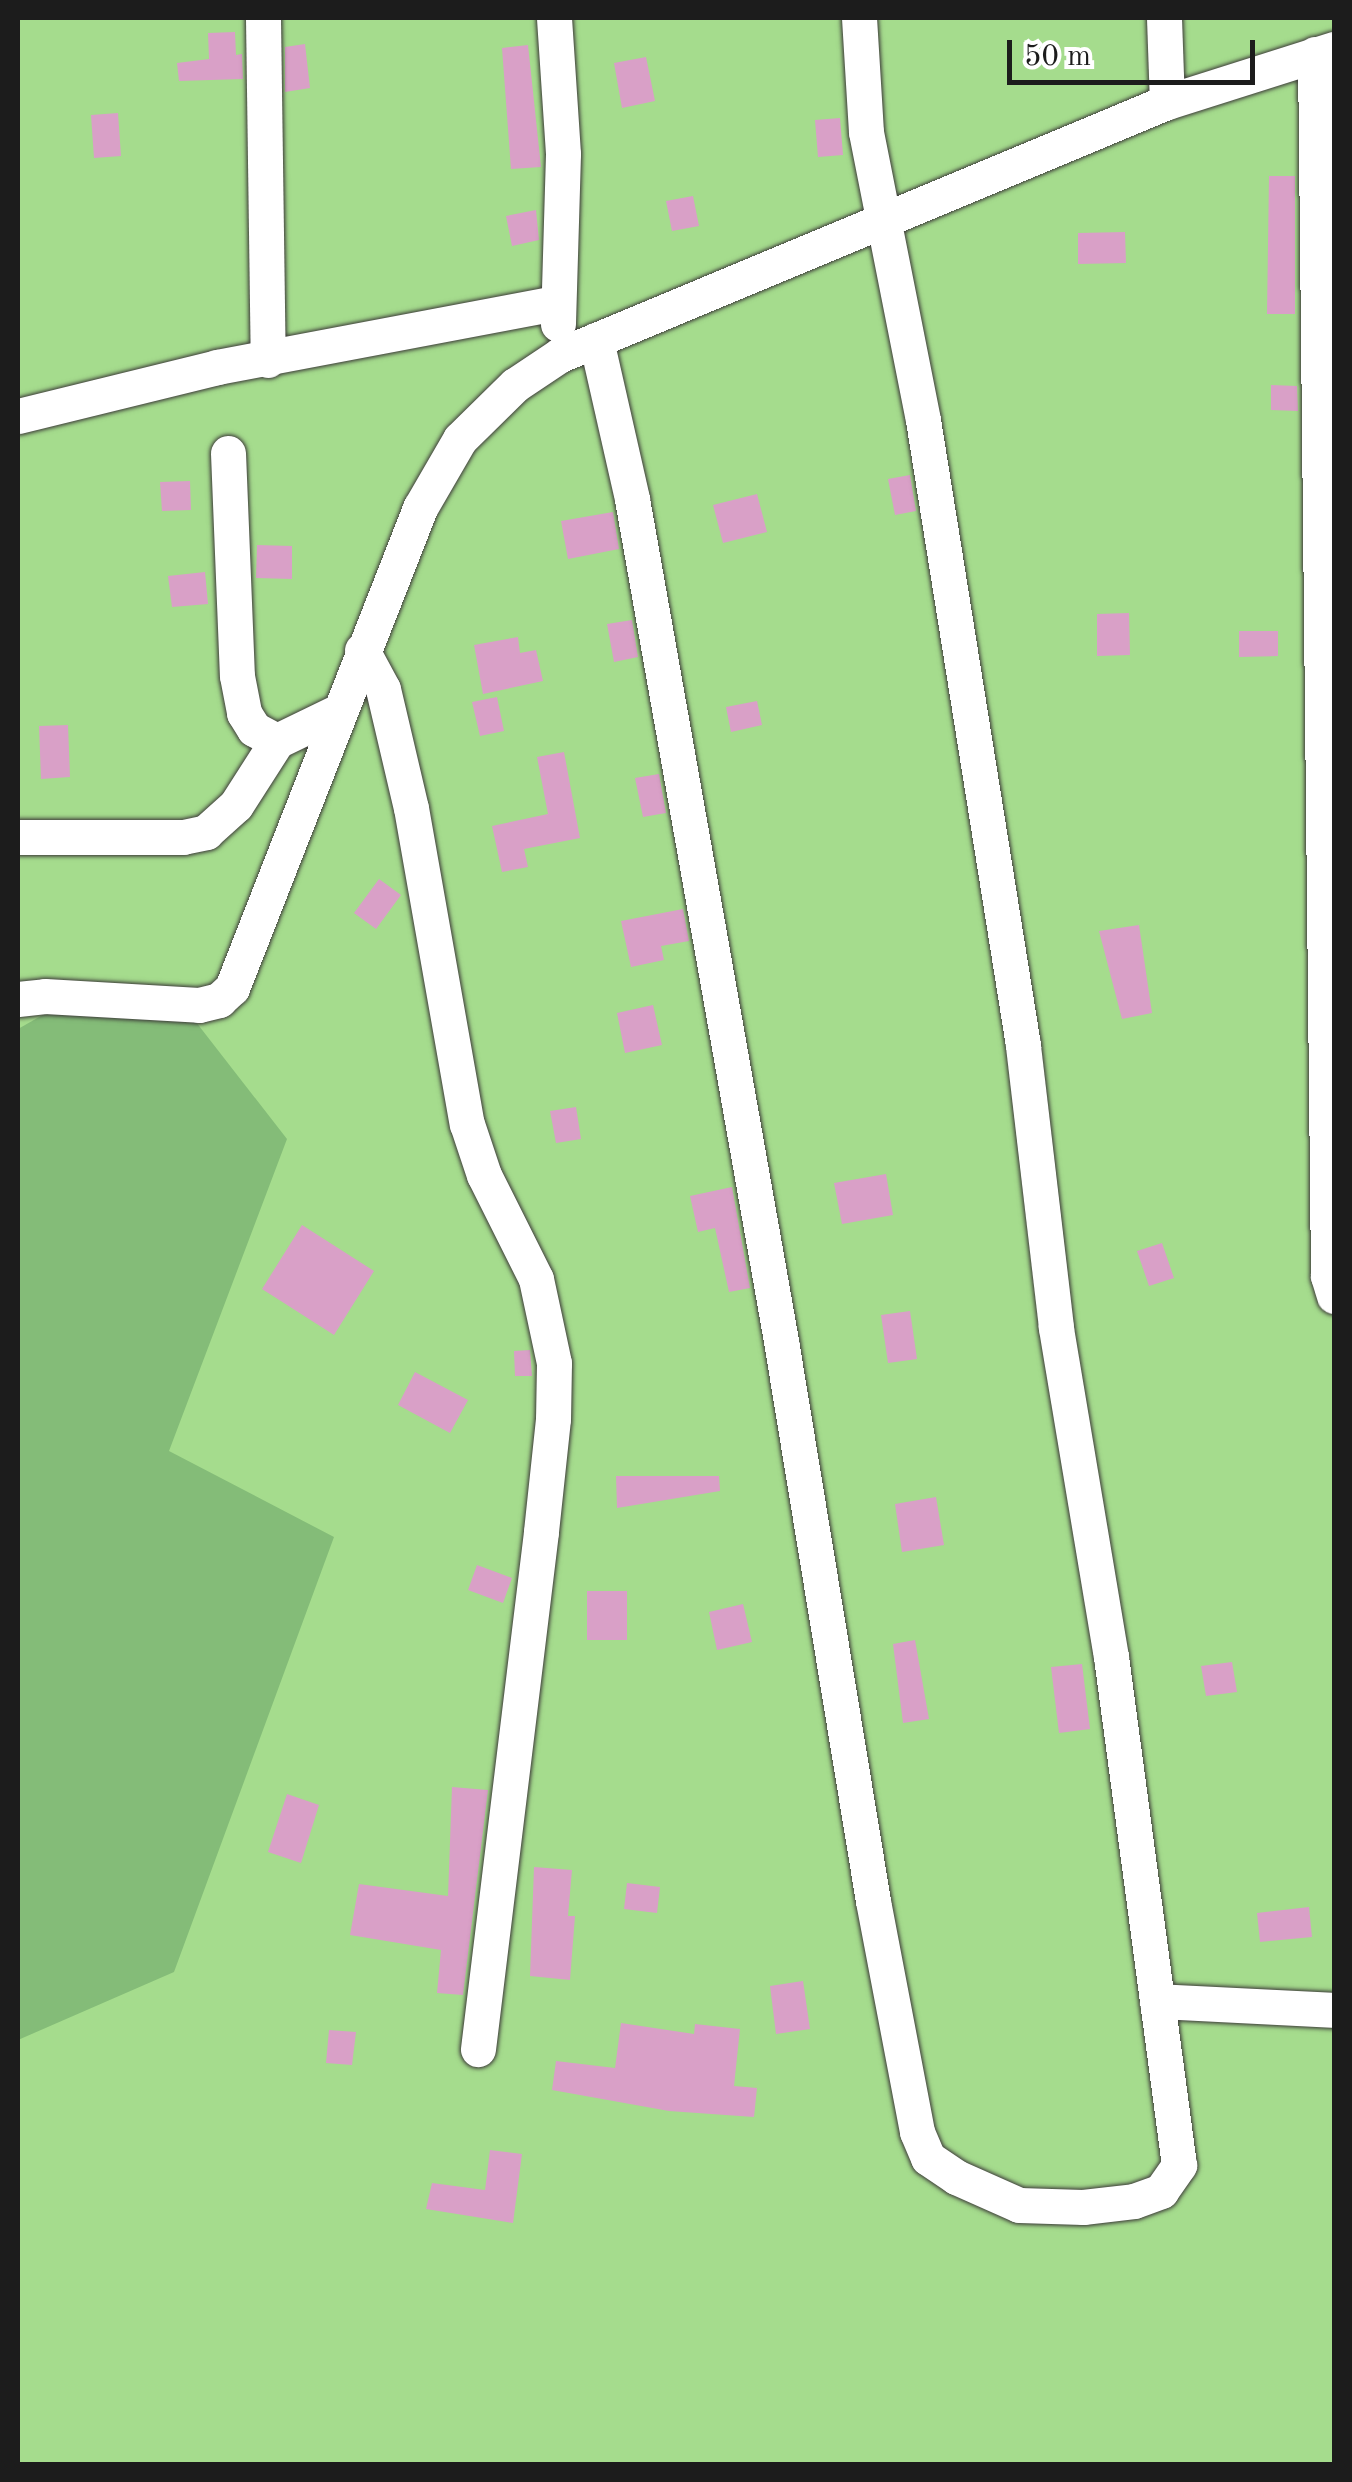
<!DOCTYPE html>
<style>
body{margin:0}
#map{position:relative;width:1352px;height:2482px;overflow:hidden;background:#faede0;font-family:"Old Standard TT",serif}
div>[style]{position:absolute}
.green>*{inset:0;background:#a5dc8d}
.forest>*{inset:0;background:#84bc78}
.building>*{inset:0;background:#d9a0c7}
.roads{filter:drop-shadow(0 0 2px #3d3b39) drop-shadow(0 0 2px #3d3b39)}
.minor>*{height:35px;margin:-17.5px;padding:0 17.5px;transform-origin:17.5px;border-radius:17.5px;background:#fff}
span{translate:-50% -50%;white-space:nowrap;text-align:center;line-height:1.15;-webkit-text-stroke:8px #fff;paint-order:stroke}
.frame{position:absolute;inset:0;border:20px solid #1c1c1c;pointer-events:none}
.scale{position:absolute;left:1007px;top:40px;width:248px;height:45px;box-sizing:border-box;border:5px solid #1c1c1c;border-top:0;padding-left:12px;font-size:30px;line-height:35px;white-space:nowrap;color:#1c1c1c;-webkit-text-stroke:8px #fff;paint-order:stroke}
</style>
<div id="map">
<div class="green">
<i style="clip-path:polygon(18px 18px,1334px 18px,1334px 2464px,18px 2464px)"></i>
</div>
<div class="forest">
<i style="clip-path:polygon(182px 1004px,287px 1139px,169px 1451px,334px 1537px,174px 1972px,18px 2040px,18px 1029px,48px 1012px)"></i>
</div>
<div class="building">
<i style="clip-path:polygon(235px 32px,236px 55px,242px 54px,243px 79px,179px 81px,177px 63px,209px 59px,208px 33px)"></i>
<i style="clip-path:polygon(305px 44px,310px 88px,285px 92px,285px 47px)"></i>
<i style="clip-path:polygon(528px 45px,541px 167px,511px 169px,502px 48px)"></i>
<i style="clip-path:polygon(646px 57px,655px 101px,622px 108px,614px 63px)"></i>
<i style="clip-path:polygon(118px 113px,121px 156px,94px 158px,91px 115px)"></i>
<i style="clip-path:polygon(840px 118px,843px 155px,818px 157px,815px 120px)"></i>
<i style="clip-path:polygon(1269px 176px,1295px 176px,1295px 314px,1267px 314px)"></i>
<i style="clip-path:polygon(693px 196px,699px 226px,672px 231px,666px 201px)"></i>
<i style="clip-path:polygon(536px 210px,539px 240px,512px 246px,506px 216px)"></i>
<i style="clip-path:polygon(1125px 232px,1126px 263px,1078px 264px,1078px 233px)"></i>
<i style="clip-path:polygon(1271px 385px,1297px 386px,1298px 411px,1271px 410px)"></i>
<i style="clip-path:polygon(910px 475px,916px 511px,895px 515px,888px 479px)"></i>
<i style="clip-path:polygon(190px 481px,191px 510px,162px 511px,160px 482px)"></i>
<i style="clip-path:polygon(757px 494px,767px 532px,723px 543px,713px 505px)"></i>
<i style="clip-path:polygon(613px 512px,619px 549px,568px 559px,561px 521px)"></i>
<i style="clip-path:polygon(257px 545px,292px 546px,292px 579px,256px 578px)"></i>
<i style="clip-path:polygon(205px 572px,208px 604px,172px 607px,168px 576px)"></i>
<i style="clip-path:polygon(1129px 613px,1130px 655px,1097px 656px,1097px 614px)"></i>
<i style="clip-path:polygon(632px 620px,638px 657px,614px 662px,607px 624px)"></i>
<i style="clip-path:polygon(1239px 631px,1278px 631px,1278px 656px,1239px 657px)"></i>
<i style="clip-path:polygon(518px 637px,520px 653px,536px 650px,543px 681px,483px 694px,474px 645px)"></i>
<i style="clip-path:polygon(497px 697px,504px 731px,480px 736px,472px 702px)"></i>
<i style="clip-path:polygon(757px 701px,762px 725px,731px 732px,726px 707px)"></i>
<i style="clip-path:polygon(68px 725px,70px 777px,41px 779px,39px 726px)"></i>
<i style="clip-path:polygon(564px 752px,580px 838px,524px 849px,528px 867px,502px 872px,492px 826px,548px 814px,537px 757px)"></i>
<i style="clip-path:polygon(659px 774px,666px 813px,643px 817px,635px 778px)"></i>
<i style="clip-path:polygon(379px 879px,401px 895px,376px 929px,354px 913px)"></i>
<i style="clip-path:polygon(683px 909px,689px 941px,661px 946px,664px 960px,631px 967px,621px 921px)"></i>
<i style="clip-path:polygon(1139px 925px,1152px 1013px,1122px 1019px,1099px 931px)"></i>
<i style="clip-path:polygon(653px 1005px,662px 1045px,625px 1053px,617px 1013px)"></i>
<i style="clip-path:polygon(576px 1107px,581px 1139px,556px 1143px,550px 1111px)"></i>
<i style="clip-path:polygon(886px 1174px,893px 1215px,842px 1224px,834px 1183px)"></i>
<i style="clip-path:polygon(732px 1187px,750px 1288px,729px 1292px,715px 1228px,698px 1232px,690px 1196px)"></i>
<i style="clip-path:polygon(302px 1225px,374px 1271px,334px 1335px,262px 1289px)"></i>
<i style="clip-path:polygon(1162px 1243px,1174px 1278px,1149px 1286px,1137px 1251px)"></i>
<i style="clip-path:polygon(910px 1311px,917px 1359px,888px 1363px,881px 1315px)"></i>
<i style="clip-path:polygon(530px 1350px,532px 1376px,515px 1376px,514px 1351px)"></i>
<i style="clip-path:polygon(415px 1372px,468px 1400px,450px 1433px,398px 1405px)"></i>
<i style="clip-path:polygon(616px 1476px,719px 1476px,720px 1491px,617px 1508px)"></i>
<i style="clip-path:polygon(936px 1497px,944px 1545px,902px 1552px,895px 1504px)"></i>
<i style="clip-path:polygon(477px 1565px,512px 1578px,503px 1603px,468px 1590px)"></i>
<i style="clip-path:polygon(587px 1591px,627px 1591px,627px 1640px,587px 1640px)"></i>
<i style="clip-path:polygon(743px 1604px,752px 1642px,717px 1650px,709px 1612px)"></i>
<i style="clip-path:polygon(915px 1640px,929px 1719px,903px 1723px,893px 1644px)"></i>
<i style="clip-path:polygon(1232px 1662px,1237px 1692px,1206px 1696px,1201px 1666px)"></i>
<i style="clip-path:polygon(1082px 1664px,1090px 1729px,1059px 1733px,1051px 1667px)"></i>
<i style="clip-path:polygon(452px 1787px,488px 1790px,463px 1995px,437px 1993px,441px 1950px,350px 1935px,359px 1884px,448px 1896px)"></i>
<i style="clip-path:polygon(287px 1794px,319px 1805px,301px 1863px,268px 1852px)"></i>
<i style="clip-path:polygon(534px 1867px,572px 1870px,568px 1916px,575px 1916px,570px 1980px,530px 1976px)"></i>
<i style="clip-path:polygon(627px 1883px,660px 1887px,657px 1913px,624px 1909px)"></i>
<i style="clip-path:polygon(1309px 1907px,1312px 1937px,1260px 1942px,1257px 1913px)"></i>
<i style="clip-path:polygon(803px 1981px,810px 2029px,776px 2034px,770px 1986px)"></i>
<i style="clip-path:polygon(621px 2023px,694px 2034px,695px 2024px,740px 2029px,734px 2086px,757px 2088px,754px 2117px,669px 2111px,552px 2090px,556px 2061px,615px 2068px)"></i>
<i style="clip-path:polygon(329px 2030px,356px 2032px,352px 2065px,326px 2063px)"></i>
<i style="clip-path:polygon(490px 2150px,522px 2154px,513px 2223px,426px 2209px,432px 2183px,485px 2190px)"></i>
</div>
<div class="roads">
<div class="minor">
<i style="left:263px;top:18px;width:342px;rotate:89.2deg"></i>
<i style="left:554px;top:18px;width:136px;rotate:86.2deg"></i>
<i style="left:563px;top:154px;width:170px;rotate:91.7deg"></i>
<i style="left:1164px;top:18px;width:84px;rotate:88deg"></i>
<i style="left:1315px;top:54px;width:1222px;rotate:89.39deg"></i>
<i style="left:1328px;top:1276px;width:21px;rotate:73deg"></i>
<i style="left:596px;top:340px;width:163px;rotate:77.2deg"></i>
<i style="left:632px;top:499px;width:855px;rotate:79.96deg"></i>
<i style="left:781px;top:1341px;width:568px;rotate:80.67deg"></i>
<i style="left:873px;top:1901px;width:235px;rotate:79.2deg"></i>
<i style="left:917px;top:2132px;width:28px;rotate:67deg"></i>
<i style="left:928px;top:2158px;width:34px;rotate:34deg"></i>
<i style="left:956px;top:2177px;width:69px;rotate:24deg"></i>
<i style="left:1019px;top:2205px;width:64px;rotate:1.8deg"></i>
<i style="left:1083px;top:2207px;width:51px;rotate:-6.7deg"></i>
<i style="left:1134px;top:2201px;width:29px;rotate:-20deg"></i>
<i style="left:1161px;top:2191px;width:32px;rotate:-55deg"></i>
<i style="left:1179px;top:2165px;width:513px;rotate:-97.62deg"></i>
<i style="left:1111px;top:1657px;width:335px;rotate:-99.5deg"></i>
<i style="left:1056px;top:1327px;width:284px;rotate:-96.7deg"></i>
<i style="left:1023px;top:1045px;width:633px;rotate:-99.09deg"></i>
<i style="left:923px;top:420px;width:294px;rotate:-101.2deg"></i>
<i style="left:866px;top:132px;width:114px;rotate:-93.5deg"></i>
<i style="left:18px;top:416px;width:205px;rotate:-13.8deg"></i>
<i style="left:217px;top:367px;width:346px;rotate:-10.7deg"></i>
<i style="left:228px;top:453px;width:223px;rotate:87.7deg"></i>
<i style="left:237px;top:676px;width:38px;rotate:79deg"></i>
<i style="left:244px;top:713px;width:19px;rotate:58deg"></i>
<i style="left:254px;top:729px;width:26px;rotate:28deg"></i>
<i style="left:362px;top:650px;width:44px;rotate:61.7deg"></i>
<i style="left:383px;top:689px;width:122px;rotate:76.8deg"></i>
<i style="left:411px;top:808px;width:321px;rotate:80deg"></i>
<i style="left:467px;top:1124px;width:54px;rotate:71.6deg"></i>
<i style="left:484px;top:1175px;width:116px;rotate:63.4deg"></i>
<i style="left:536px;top:1279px;width:86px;rotate:77.9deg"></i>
<i style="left:554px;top:1363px;width:56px;rotate:91deg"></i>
<i style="left:553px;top:1419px;width:114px;rotate:96.1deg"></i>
<i style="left:541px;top:1532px;width:521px;rotate:96.95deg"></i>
<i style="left:18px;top:837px;width:165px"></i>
<i style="left:183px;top:837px;width:24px;rotate:-12deg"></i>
<i style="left:206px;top:832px;width:40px;rotate:-42deg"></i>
<i style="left:236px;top:805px;width:76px;rotate:-57.4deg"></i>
<i style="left:277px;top:741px;width:67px;rotate:-25.8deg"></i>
<i style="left:18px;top:999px;width:27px;rotate:-6deg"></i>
<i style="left:45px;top:996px;width:154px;rotate:3.3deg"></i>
<i style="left:199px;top:1005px;width:21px;rotate:-14deg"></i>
<i style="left:219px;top:1000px;width:18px;rotate:-43deg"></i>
<i style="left:232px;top:988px;width:516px;rotate:-68.61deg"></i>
<i style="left:420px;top:508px;width:80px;rotate:-59.9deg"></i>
<i style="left:460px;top:439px;width:77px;rotate:-44.5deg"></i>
<i style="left:515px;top:385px;width:54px;rotate:-33.7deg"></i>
<i style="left:560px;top:355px;width:658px;rotate:-22.63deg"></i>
<i style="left:1167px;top:102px;width:175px;rotate:-17.6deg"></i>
<i style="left:1157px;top:2001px;width:177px;rotate:2.9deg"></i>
</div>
</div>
<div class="frame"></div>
<div class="scale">50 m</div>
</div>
